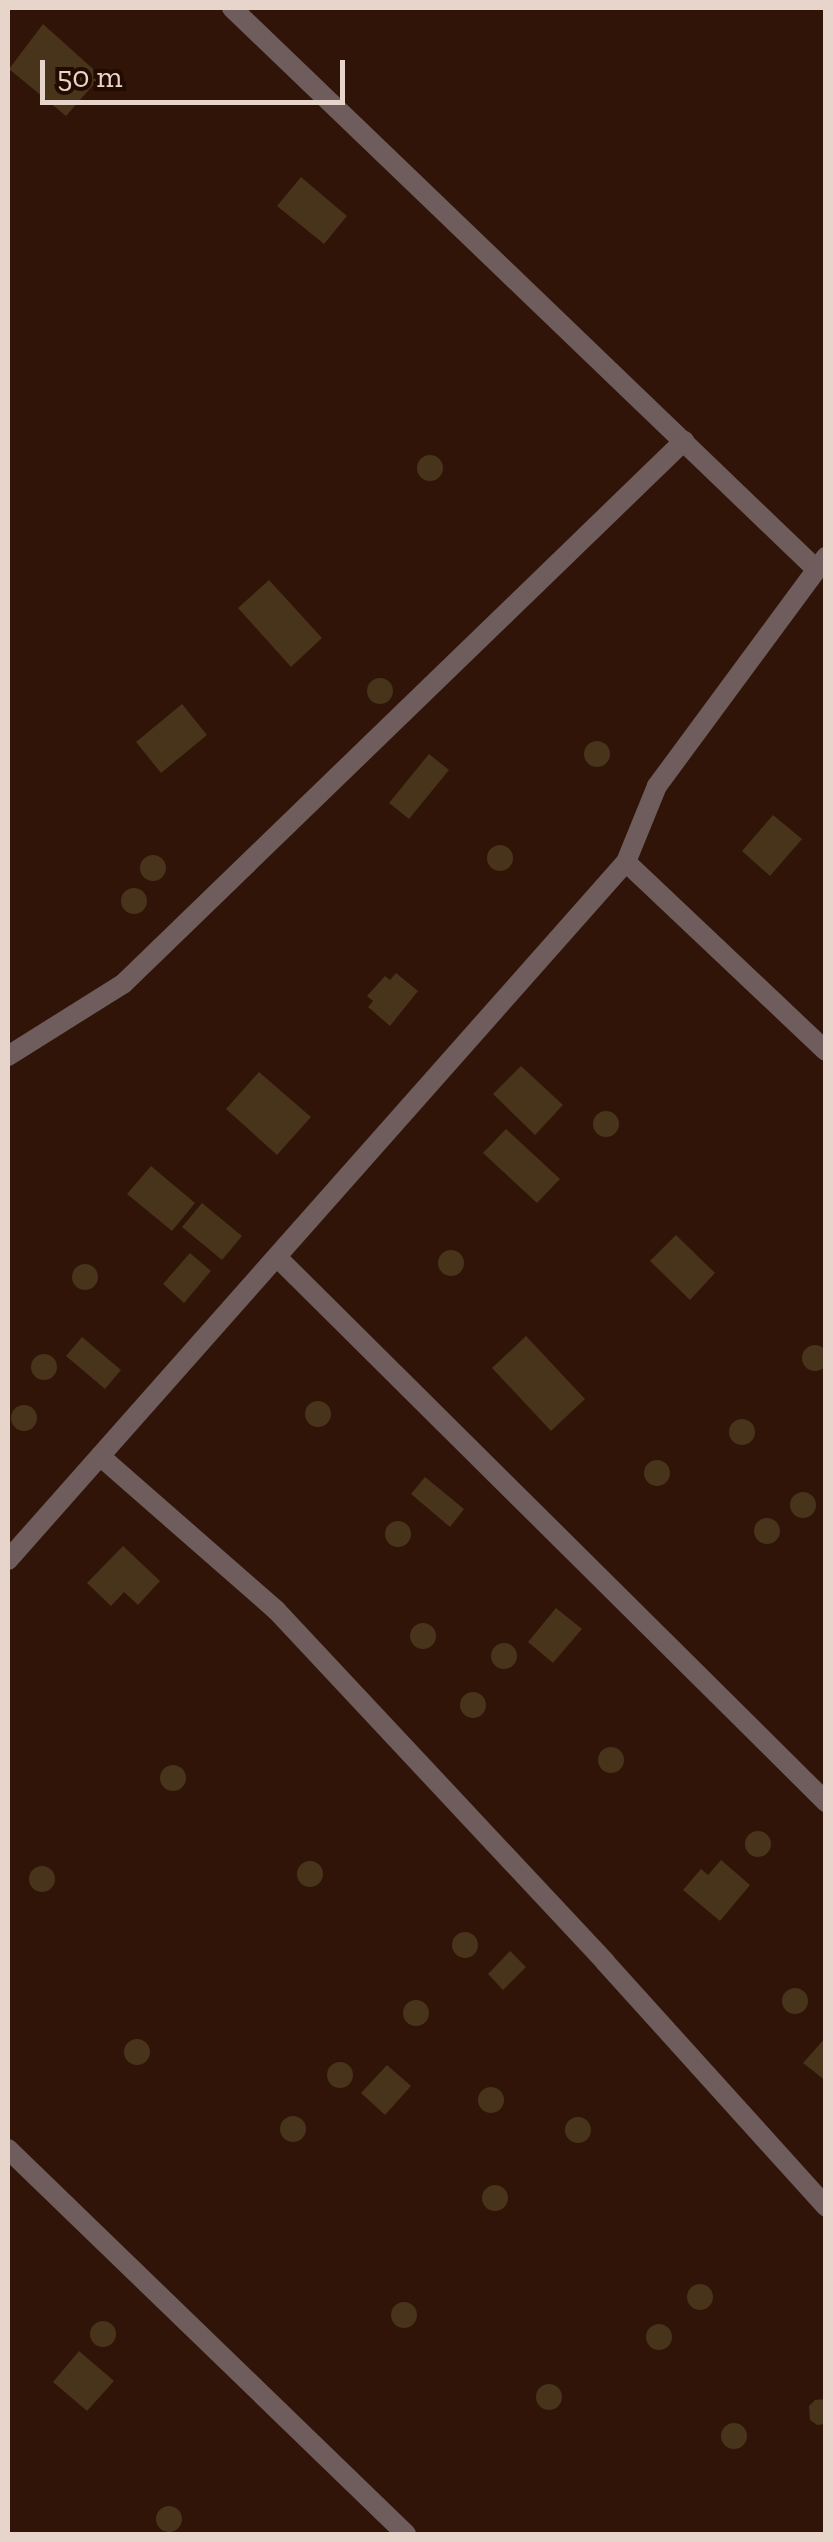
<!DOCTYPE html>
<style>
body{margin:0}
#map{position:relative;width:833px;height:2542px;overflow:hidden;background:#2f1407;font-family:"Zilla Slab",serif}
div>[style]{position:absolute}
.building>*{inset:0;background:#48341a}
.round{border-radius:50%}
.minor>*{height:20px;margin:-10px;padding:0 10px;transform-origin:10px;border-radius:10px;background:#6e5d5c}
span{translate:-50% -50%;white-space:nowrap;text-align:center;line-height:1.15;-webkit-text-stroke:9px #240b01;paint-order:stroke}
.frame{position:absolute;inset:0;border:10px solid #e7d5cb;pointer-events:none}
.scale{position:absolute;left:40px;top:60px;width:305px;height:45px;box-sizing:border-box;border:5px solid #e7d5cb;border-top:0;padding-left:12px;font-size:30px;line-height:35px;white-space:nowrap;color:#e7d5cb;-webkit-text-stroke:8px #240b01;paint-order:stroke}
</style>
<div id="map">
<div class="building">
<i style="clip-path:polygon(43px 24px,101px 76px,66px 116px,9px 69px)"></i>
<i style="clip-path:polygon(301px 177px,347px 216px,324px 244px,277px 206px)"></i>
<i class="round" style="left:417px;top:455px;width:26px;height:26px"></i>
<i style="clip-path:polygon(269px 580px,322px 638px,291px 667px,238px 608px)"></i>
<i class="round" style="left:367px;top:678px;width:26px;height:26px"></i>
<i style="clip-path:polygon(182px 704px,207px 735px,161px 773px,136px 742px)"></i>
<i class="round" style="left:584px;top:741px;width:26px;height:26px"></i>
<i style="clip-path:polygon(429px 754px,449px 770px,409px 819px,389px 803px)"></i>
<i style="clip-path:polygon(773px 815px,802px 839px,770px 876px,742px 851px)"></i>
<i class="round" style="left:487px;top:845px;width:26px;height:26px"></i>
<i class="round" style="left:140px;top:855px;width:26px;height:26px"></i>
<i class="round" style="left:121px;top:888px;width:26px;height:26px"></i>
<i style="clip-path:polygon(396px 973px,418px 991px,390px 1026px,368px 1007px,373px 1001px,367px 996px,385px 976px,390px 980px)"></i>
<i style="clip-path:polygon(521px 1066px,563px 1105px,535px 1135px,493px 1094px)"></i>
<i style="clip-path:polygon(259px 1072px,311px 1117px,277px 1155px,226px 1109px)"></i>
<i class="round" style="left:593px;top:1111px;width:26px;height:26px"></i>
<i style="clip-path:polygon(506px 1129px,560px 1179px,537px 1203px,483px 1153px)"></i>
<i style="clip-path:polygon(151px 1166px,195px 1203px,172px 1231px,127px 1194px)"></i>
<i style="clip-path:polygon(202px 1203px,242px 1236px,222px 1260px,182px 1227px)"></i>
<i style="clip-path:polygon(676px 1235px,715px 1273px,690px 1300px,650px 1261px)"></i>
<i class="round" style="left:438px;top:1250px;width:26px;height:26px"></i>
<i style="clip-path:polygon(190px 1253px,211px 1271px,184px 1303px,163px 1284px)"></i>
<i class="round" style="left:72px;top:1264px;width:26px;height:26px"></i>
<i style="clip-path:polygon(526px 1336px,585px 1399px,551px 1431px,492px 1368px)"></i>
<i style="clip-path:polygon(82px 1337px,121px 1370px,105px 1389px,66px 1356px)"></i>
<i class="round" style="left:802px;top:1345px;width:26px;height:26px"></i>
<i class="round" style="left:31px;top:1354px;width:26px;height:26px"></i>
<i class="round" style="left:305px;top:1401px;width:26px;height:26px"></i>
<i class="round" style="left:11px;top:1405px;width:26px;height:26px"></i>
<i class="round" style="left:729px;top:1419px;width:26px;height:26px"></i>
<i class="round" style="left:644px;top:1460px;width:26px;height:26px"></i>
<i style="clip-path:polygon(425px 1477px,464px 1509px,450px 1527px,411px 1494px)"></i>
<i class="round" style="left:790px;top:1492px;width:26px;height:26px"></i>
<i class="round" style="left:754px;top:1518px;width:26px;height:26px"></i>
<i class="round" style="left:385px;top:1521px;width:26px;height:26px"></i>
<i style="clip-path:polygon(123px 1546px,160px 1581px,138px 1605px,124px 1592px,111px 1606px,87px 1583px)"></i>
<i style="clip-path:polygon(556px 1608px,582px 1629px,553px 1663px,528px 1642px)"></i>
<i class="round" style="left:410px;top:1623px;width:26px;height:26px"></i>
<i class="round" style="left:491px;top:1643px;width:26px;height:26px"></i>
<i class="round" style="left:460px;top:1692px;width:26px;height:26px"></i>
<i class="round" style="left:598px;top:1747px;width:26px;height:26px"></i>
<i class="round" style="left:160px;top:1765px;width:26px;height:26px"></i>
<i class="round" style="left:745px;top:1831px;width:26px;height:26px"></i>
<i style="clip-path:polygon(721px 1860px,750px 1885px,720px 1921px,683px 1890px,701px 1869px,708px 1875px)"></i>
<i class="round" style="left:297px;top:1861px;width:26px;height:26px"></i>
<i class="round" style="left:29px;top:1866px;width:26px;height:26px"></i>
<i class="round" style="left:452px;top:1932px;width:26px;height:26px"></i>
<i style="clip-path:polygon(510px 1951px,526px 1967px,503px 1990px,488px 1974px)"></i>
<i class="round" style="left:782px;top:1988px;width:26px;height:26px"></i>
<i class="round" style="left:403px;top:2000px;width:26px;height:26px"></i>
<i style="clip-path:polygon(826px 2037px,826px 2081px,803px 2063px)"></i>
<i class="round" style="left:124px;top:2039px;width:26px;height:26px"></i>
<i class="round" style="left:327px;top:2062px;width:26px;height:26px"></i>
<i style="clip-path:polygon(387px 2065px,411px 2086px,385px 2115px,361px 2093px)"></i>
<i class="round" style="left:478px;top:2087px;width:26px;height:26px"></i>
<i class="round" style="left:280px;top:2116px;width:26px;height:26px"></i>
<i class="round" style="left:565px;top:2117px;width:26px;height:26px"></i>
<i class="round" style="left:482px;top:2185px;width:26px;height:26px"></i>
<i class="round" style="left:687px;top:2284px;width:26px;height:26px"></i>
<i class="round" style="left:391px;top:2302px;width:26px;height:26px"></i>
<i class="round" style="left:90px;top:2321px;width:26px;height:26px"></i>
<i class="round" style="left:646px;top:2324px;width:26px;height:26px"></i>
<i style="clip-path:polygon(79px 2351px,114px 2381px,87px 2411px,53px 2382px)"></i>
<i class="round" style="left:536px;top:2384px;width:26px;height:26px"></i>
<i style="clip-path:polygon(826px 2399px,826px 2424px,817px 2425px,810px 2420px,809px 2406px,815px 2400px)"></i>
<i class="round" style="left:721px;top:2423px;width:26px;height:26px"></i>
<i class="round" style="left:156px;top:2506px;width:26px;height:26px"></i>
</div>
<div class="minor">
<i style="left:232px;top:8px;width:807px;rotate:43.85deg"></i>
<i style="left:626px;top:862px;width:275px;rotate:43.4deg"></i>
<i style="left:8px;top:1056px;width:136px;rotate:-32.1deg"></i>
<i style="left:123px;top:984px;width:781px;rotate:-44.07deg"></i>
<i style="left:277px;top:1257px;width:774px;rotate:44.79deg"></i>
<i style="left:100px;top:1456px;width:234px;rotate:41.2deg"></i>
<i style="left:276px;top:1610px;width:482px;rotate:46.9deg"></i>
<i style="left:605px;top:1962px;width:330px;rotate:47.9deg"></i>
<i style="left:8px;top:1560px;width:932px;rotate:-48.48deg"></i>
<i style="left:626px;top:862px;width:82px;rotate:-67.8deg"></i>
<i style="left:657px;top:786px;width:285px;rotate:-53.6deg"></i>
<i style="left:8px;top:2149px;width:554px;rotate:44.05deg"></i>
</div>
<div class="frame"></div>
<div class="scale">50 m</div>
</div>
